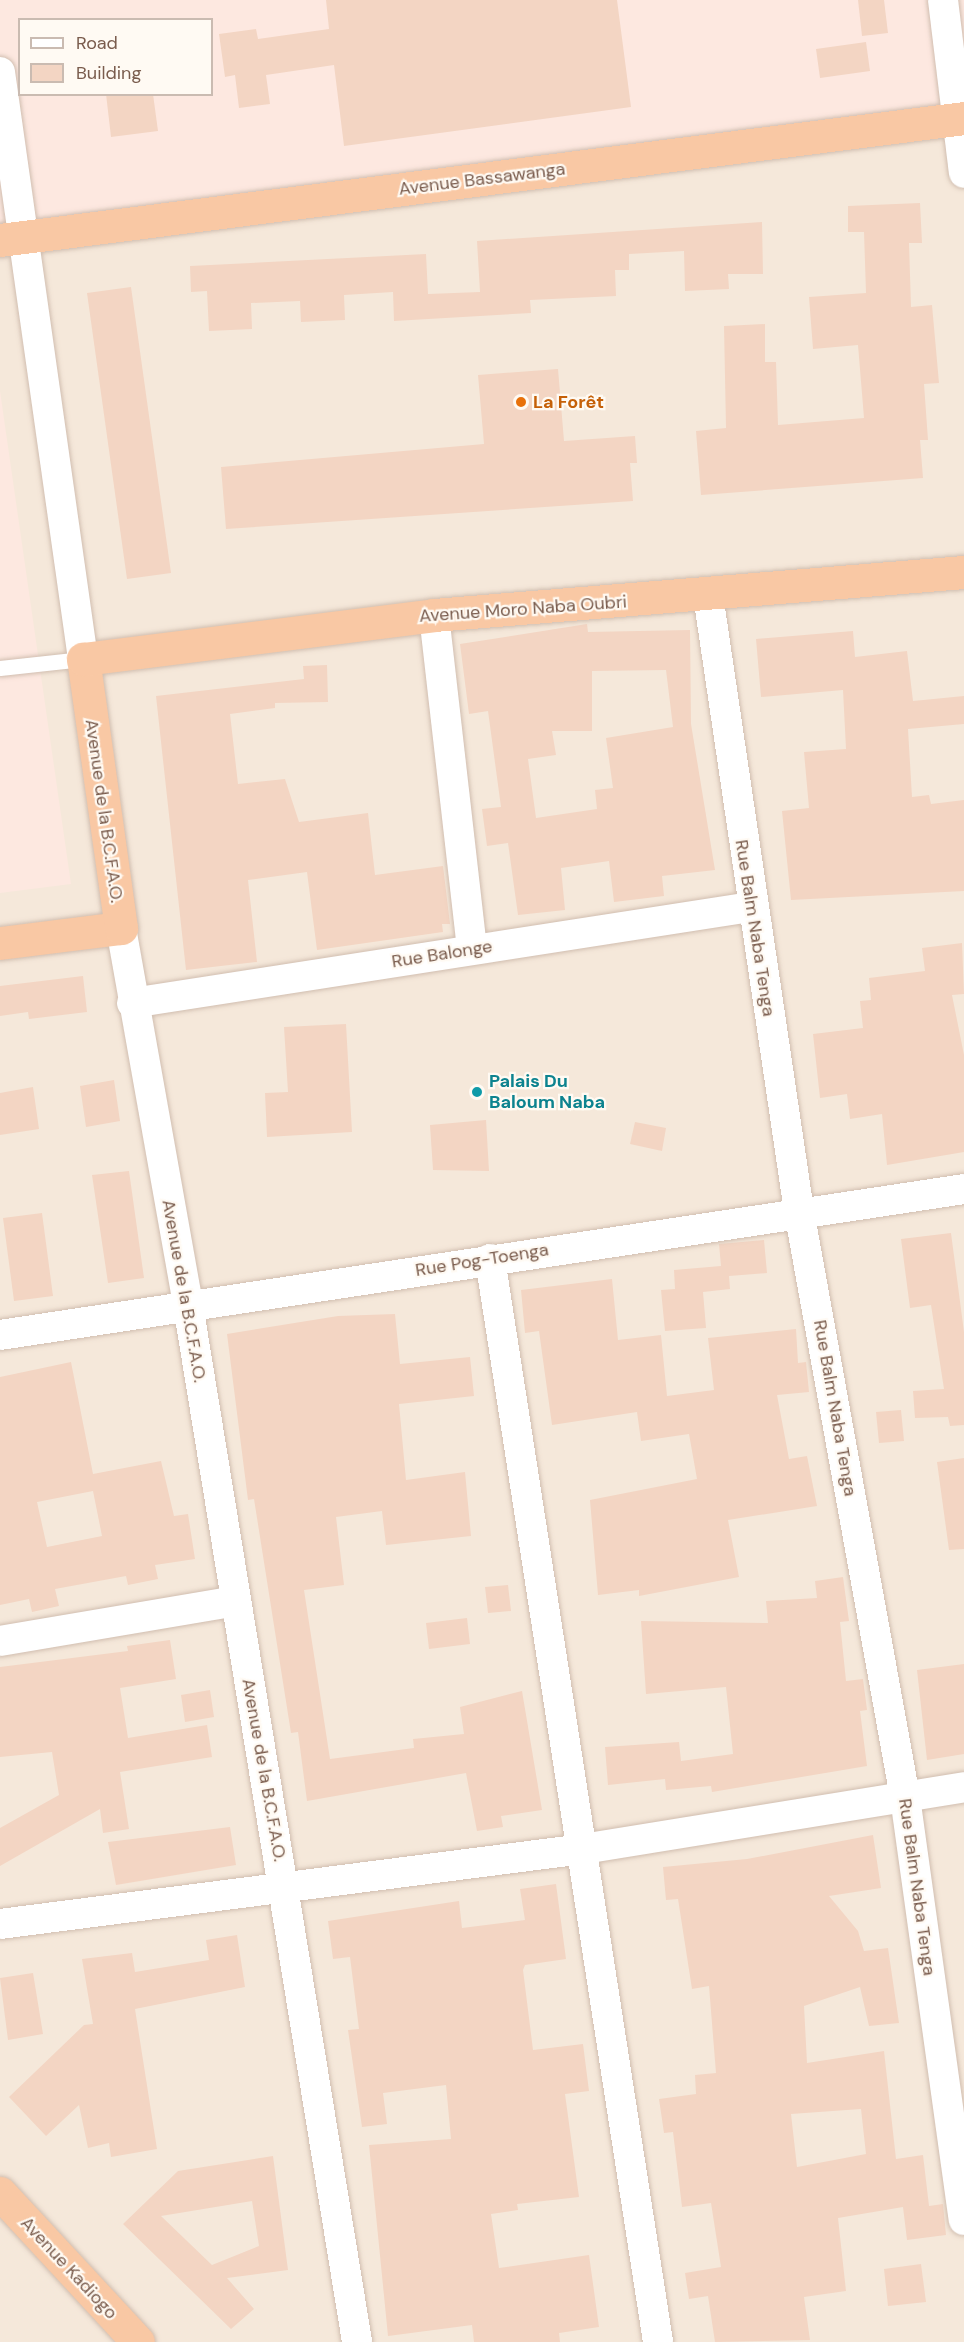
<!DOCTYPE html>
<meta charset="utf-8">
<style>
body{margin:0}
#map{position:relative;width:964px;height:2342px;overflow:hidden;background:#fdf6ec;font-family:"DM Sans",sans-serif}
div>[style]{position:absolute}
.residential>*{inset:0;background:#f5e8da}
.commercial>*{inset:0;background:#fde8e0}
.building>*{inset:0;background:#f3d5c3}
.roads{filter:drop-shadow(0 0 2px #d1beb0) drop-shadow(0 0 2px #d1beb0)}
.service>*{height:15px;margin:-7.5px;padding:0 7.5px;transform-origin:7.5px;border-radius:7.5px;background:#fff}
.minor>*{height:30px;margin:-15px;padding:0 15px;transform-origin:15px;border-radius:15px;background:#fff}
.trunk>*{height:33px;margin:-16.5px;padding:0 16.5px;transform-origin:16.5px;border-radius:16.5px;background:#f9c8a4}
.dots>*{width:16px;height:16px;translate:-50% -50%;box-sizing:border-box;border:3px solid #fffaf3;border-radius:50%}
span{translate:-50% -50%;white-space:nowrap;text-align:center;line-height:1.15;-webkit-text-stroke:4.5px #fffaf3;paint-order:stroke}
.street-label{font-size:18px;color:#7a5c4d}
.food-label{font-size:18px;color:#c56008;font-weight:700}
.left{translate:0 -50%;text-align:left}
.culture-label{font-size:18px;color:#0d838f;font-weight:700}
.legend{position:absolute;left:18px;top:18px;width:195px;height:78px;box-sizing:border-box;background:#fffaf3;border:2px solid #cabbb1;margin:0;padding:8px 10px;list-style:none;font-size:18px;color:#7a5c4d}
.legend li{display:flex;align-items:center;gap:12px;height:30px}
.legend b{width:30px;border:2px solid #cabbb1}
</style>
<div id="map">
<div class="residential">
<i style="clip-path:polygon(evenodd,0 0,964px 0,964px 2342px,0 2342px,0 0,20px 20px,212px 20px,212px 94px,20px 94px,20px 20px)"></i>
</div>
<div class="commercial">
<i style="clip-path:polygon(evenodd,0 0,964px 0,964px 118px,0 240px,0 0,20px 20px,212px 20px,212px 94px,20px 94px,20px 20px)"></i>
<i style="clip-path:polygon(0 391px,71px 884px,0 893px)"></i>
</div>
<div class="building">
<i style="clip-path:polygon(326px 0,617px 0,631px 107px,344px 146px,334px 65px,266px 75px,270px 104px,239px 108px,235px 75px,225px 77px,219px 34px,256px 29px,258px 39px,329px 29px)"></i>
<i style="clip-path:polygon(858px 0,884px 0,888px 33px,862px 36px)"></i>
<i style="clip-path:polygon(866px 42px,870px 71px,820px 78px,816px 49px)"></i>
<i style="clip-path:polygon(106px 94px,153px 94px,158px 131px,111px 137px)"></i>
<i style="clip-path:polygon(920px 203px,922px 243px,909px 243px,911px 307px,932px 305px,939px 383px,924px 384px,928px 440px,920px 440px,923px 478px,701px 495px,696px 431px,726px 428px,724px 326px,765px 324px,765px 362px,776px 362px,778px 425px,864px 418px,858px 345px,813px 349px,809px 297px,866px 293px,864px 232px,848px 232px,848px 206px)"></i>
<i style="clip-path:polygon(762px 222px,763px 274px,728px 274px,729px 289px,685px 291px,684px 251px,629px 254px,629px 270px,615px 270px,616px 296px,530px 300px,531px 313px,394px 321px,393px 292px,344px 295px,345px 320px,301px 322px,300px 301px,251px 303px,252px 329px,209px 331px,207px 291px,191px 292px,190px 266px,426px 254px,428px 294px,480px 292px,477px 241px)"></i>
<i style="clip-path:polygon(131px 287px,171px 573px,127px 579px,87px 293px)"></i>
<i style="clip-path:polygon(558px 369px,564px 441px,635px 436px,637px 463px,630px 463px,633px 501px,226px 529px,221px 467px,484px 444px,478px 375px)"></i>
<i style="clip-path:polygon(evenodd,587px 624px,588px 632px,690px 630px,691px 724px,715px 870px,662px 876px,664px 896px,614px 902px,609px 861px,561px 868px,565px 910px,518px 915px,508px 843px,487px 846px,482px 809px,501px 807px,488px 711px,469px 714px,460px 644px,587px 624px,666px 670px,673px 727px,606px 738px,613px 788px,595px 790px,597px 809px,536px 818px,528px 759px,556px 755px,552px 731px,592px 731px,592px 671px,666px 670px)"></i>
<i style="clip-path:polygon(853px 631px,855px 657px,907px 651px,913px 701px,964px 696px,964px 724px,908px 729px,912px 797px,929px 795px,931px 804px,964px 800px,964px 891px,791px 900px,782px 811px,809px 808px,804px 752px,846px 749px,843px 690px,761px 697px,756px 639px)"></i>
<i style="clip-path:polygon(327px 665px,328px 702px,275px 703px,275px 708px,230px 714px,238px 784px,285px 779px,299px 822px,368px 813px,375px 875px,443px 866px,450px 924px,442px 924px,443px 932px,317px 950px,307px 872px,248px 880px,257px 962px,186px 970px,156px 696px,304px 679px,303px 666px)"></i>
<i style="clip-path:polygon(962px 943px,964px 994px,952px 995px,964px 1055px,964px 1152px,887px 1165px,882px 1114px,850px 1119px,847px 1094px,820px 1098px,813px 1034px,863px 1028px,860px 1001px,871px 1000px,869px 978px,925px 971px,922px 948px)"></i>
<i style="clip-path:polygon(83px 976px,87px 1012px,29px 1019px,28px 1012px,0 1016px,0 986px)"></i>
<i style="clip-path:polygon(346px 1024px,352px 1132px,267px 1137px,265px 1093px,288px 1092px,284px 1027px)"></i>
<i style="clip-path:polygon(114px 1080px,120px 1121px,86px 1127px,80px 1086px)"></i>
<i style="clip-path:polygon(33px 1087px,39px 1129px,0 1135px,0 1093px)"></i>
<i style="clip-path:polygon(486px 1120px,489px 1171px,433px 1170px,430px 1125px)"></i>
<i style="clip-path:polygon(635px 1122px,666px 1128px,662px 1151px,630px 1144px)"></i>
<i style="clip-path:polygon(129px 1171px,144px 1278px,108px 1283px,92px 1175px)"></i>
<i style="clip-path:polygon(42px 1213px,53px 1296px,14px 1301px,3px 1218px)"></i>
<i style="clip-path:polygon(951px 1233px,964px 1332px,964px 1425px,950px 1426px,948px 1417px,915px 1418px,913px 1391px,944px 1389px,931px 1305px,910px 1308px,901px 1239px)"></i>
<i style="clip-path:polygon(764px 1240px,767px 1273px,729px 1276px,730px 1289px,703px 1292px,706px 1328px,665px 1331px,661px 1290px,675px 1289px,674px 1270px,721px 1266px,719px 1244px)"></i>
<i style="clip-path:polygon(612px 1279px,618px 1340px,661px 1335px,667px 1396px,714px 1390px,708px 1338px,796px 1329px,798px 1363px,806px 1362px,809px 1392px,777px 1395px,789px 1459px,807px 1456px,817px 1506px,728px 1520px,739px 1577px,639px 1596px,639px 1590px,598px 1595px,590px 1500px,697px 1479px,689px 1434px,641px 1441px,637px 1412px,552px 1425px,539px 1331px,525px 1333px,521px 1290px)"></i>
<i style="clip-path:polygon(395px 1314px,400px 1364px,470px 1357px,474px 1396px,399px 1404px,406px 1480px,465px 1472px,471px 1536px,386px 1545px,382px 1511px,336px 1517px,344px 1585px,304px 1590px,330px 1759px,414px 1748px,413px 1739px,464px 1734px,460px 1707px,522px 1691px,542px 1810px,501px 1816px,503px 1827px,477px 1831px,466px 1773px,307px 1801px,298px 1732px,291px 1733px,254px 1499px,248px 1500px,227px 1334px,338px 1316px)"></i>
<i style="clip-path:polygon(evenodd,71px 1362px,93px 1474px,161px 1461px,174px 1516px,188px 1514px,195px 1559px,155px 1565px,158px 1579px,128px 1585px,126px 1576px,55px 1589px,59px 1606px,32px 1612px,29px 1599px,0 1605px,0 1377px,71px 1362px,93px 1491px,102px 1536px,47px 1547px,37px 1502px,93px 1491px)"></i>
<i style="clip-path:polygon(901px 1410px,904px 1441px,879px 1443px,876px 1412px)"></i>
<i style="clip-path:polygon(964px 1458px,964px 1549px,949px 1550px,937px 1462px)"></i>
<i style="clip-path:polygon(843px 1577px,849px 1621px,840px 1622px,846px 1681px,863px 1679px,867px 1710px,860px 1711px,867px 1766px,712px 1792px,711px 1786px,666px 1790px,665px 1779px,608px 1785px,605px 1747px,679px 1742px,681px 1761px,733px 1754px,726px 1687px,646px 1694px,641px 1621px,768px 1623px,766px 1601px,817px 1598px,815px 1581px)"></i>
<i style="clip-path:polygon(508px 1585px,511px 1611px,488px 1613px,485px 1587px)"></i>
<i style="clip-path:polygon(467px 1618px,470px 1644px,429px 1649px,426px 1623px)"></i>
<i style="clip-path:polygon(170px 1640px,176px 1679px,120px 1688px,128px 1738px,207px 1725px,212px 1757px,120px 1772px,129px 1829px,103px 1833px,100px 1809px,0 1866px,0 1828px,59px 1795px,52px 1752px,0 1757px,0 1667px,128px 1651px,127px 1646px)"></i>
<i style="clip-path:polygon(964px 1664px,964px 1754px,927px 1760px,917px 1670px)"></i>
<i style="clip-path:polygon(210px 1690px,214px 1717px,185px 1722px,181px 1695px)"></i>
<i style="clip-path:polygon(230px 1827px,236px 1865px,116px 1885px,108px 1842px)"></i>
<i style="clip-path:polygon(evenodd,873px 1835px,881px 1888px,829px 1896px,858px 1931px,864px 1951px,888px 1948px,899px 2023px,869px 2026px,860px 1987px,804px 2006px,807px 2063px,884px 2051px,896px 2159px,923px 2155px,929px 2206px,943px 2204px,946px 2235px,907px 2240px,903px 2207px,838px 2218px,846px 2291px,804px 2297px,810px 2340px,715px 2342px,708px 2296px,689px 2299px,685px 2273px,721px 2267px,711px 2203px,682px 2207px,673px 2132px,664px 2133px,659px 2099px,696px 2094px,695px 2075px,716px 2073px,709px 1986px,692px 1989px,678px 1899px,666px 1900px,663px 1867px,747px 1859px,873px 1835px,861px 2109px,866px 2154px,797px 2167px,791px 2114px,861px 2109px)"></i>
<i style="clip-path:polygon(556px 1884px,566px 1959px,525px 1965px,523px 1970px,533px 2050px,583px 2044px,589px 2091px,565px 2094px,579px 2197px,517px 2204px,518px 2210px,491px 2214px,499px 2268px,589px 2255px,599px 2327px,559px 2333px,560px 2342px,474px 2342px,472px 2325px,388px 2336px,369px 2145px,451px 2139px,446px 2085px,383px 2093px,387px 2124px,362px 2127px,348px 2030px,359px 2029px,350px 1957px,333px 1959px,328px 1921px,459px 1901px,462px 1928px,525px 1920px,520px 1889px)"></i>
<i style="clip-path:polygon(237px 1935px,245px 1987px,135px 2009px,157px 2149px,111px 2157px,109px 2143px,88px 2148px,79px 2105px,46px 2136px,9px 2097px,84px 2025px,93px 2024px,82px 1959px,132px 1953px,135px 1972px,209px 1960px,206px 1940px)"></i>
<i style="clip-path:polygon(33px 1973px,43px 2034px,8px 2040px,0 1978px)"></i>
<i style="clip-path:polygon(evenodd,273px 2156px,288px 2270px,227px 2278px,254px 2309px,231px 2329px,123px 2224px,178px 2171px,273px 2156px,252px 2201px,259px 2246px,212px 2265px,161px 2216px,252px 2201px)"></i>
<i style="clip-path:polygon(921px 2264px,926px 2302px,888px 2306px,884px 2269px)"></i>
</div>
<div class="roads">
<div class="service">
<i style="left:0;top:668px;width:83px;rotate:-6.2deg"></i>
</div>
<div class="minor">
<i style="left:943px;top:0;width:174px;rotate:83.1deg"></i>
<i style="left:0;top:72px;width:593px;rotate:81.95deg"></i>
<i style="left:708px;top:595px;width:623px;rotate:81.6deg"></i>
<i style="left:799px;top:1211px;width:596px;rotate:79.75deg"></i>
<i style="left:905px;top:1797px;width:427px;rotate:82.1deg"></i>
<i style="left:434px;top:615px;width:336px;rotate:83.5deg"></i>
<i style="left:121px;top:928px;width:383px;rotate:79.9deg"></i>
<i style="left:188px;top:1305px;width:1051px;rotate:80.74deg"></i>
<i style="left:132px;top:1003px;width:626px;rotate:-8.82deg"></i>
<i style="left:490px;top:1259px;width:1096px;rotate:81.18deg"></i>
<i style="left:0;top:1335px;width:975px;rotate:-8.61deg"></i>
<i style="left:0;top:1641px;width:239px;rotate:-9.6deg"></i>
<i style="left:0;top:1924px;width:588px;rotate:-7.33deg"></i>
<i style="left:583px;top:1849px;width:386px;rotate:-9.2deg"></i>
</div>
<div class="trunk">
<i style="left:0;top:240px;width:972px;rotate:-7.21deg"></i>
<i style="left:0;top:943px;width:122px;rotate:-7.1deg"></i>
<i style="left:121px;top:928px;width:272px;rotate:-98deg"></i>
<i style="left:83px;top:659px;width:354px;rotate:-7.1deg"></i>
<i style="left:434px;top:615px;width:532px;rotate:-4.64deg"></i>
<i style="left:0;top:2193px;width:203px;rotate:47.2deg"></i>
</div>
</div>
<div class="dots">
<i style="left:521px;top:402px;background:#e8710a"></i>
<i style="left:477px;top:1092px;background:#0f9aa8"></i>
</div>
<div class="street-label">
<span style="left:482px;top:179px;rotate:-7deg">Avenue Bassawanga</span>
<span style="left:523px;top:609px;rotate:-4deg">Avenue Moro Naba Oubri</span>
<span style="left:104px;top:811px;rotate:82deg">Avenue de la B.C.F.A.O.</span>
<span style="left:755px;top:928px;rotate:81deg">Rue Balm Naba Tenga</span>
<span style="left:442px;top:954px;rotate:-9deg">Rue Balonge</span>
<span style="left:482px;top:1260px;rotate:-9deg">Rue Pog-Toenga</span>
<span style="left:184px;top:1291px;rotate:80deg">Avenue de la B.C.F.A.O.</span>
<span style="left:835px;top:1408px;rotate:80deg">Rue Balm Naba Tenga</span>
<span style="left:264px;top:1770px;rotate:80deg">Avenue de la B.C.F.A.O.</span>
<span style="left:917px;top:1887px;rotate:82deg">Rue Balm Naba Tenga</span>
<span style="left:69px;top:2268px;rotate:47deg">Avenue Kadiogo</span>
</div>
<div class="food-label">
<span class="left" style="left:533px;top:402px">La Forêt</span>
</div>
<div class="culture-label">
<span class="left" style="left:489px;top:1092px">Palais Du<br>Baloum Naba</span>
</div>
<ul class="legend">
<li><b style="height:8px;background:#fff"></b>Road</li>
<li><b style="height:16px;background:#f3d5c3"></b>Building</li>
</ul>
</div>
